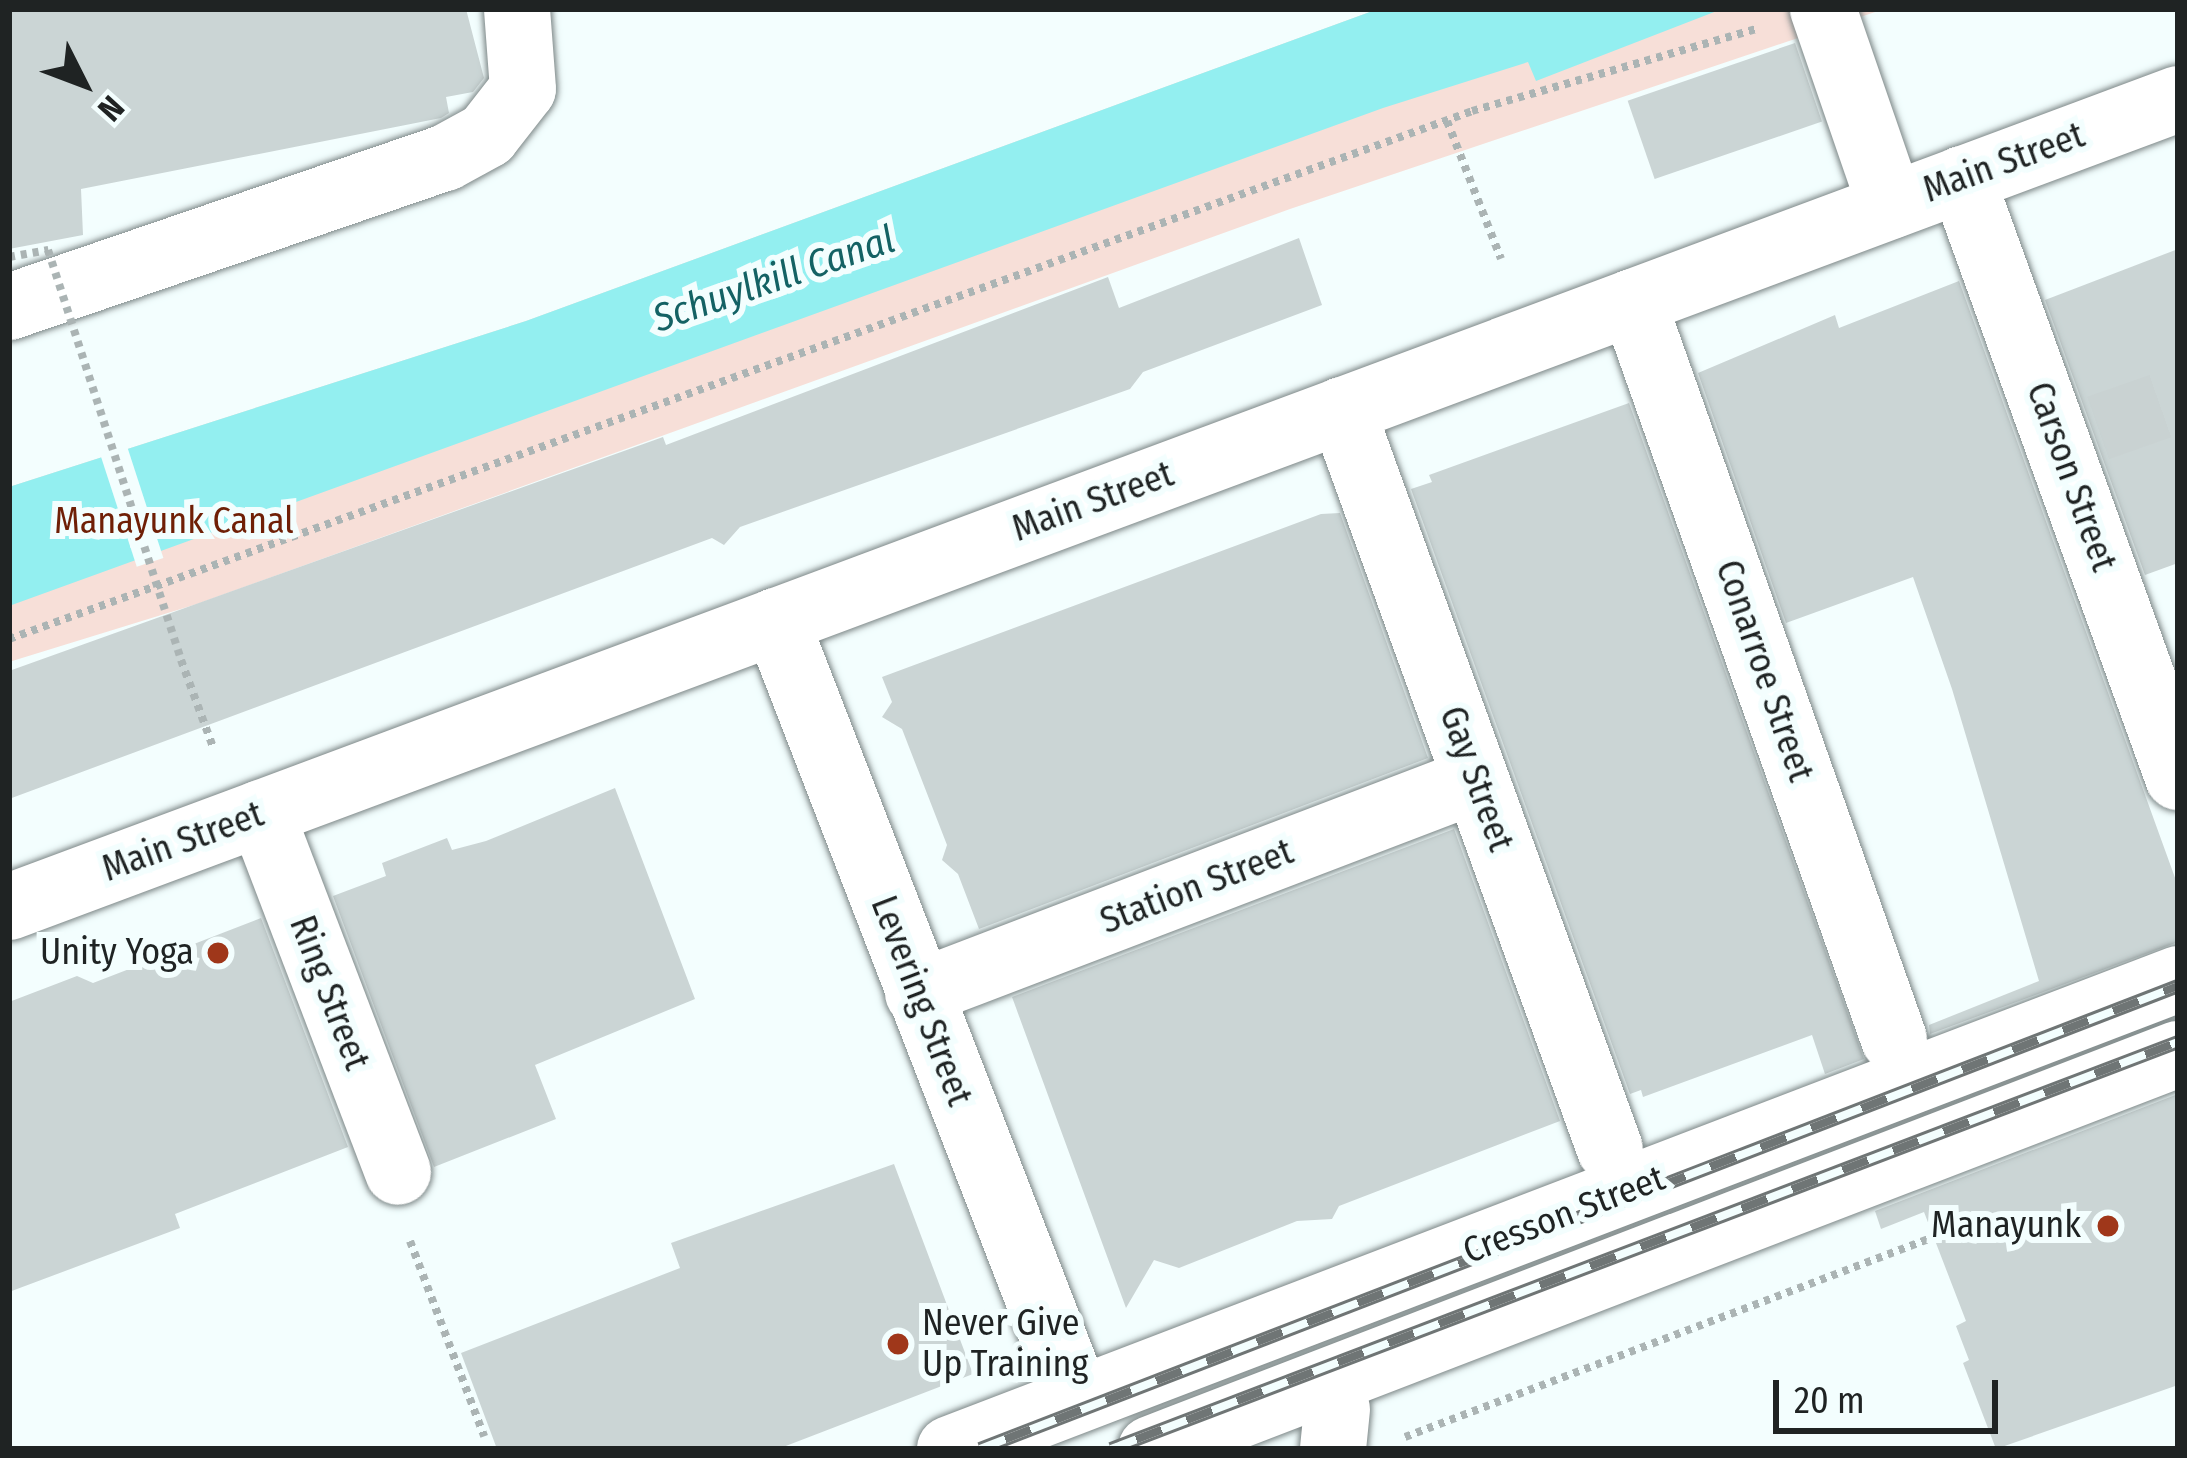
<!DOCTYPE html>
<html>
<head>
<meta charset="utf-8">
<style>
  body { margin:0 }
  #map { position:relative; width:2187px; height:1458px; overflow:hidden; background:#f3fefe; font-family:"Fira Sans Condensed",sans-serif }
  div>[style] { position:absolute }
  .green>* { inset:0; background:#f7dfd8 }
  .water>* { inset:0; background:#93eff0 }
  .pier>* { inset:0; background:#f3fefe; transform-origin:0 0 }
  .building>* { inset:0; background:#cbd5d5; transform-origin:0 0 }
  .minor-tunnel>* { height:66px; margin-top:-33px; transform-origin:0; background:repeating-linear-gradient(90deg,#c9d2d2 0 66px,transparent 0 99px) }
  .path>* { height:8px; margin-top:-4px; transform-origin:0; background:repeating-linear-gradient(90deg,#abb4b4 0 6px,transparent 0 12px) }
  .roads { filter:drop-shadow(0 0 3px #7d8787) drop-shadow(0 0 3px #7d8787) }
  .minor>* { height:66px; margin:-33px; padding:0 33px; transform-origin:33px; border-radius:33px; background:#fff }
  .rail>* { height:14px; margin-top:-7px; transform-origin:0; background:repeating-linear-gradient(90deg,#f3fefe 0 27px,#6f7575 0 54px); box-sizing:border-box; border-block:3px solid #6f7575 }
  .path-bridge>* { height:8px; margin-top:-4px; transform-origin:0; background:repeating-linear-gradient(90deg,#abb4b4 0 6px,transparent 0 12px) }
  .dots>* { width:33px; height:33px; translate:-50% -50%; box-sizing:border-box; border:6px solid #f3fefe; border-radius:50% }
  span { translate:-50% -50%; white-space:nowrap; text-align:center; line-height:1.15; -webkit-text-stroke:12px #f3fefe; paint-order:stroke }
  .street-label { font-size:36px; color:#1f2323 }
  .park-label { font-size:36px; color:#6f1f06 }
  .poi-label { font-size:36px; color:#1f2323 }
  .right { translate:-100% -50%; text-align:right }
  .left { translate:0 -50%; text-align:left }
  .water-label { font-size:39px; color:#146264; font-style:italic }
  .frame { position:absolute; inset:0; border:12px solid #1f2323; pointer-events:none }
  .north { position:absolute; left:24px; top:24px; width:120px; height:120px; -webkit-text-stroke:9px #f3fefe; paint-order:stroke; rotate:132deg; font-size:33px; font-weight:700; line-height:48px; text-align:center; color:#1f2323 }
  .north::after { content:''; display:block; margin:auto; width:42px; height:54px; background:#1f2323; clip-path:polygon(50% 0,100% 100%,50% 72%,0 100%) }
  .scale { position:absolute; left:1773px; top:1380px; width:225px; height:54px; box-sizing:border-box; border:6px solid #1f2323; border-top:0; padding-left:15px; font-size:36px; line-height:42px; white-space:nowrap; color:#1f2323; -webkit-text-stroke:9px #f3fefe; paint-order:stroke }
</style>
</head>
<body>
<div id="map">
  <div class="green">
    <i style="clip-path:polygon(1378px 9px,1884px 9px,1290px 209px,197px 604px,9px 662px,9px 487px,526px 321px)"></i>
  </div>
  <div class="water">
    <i style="clip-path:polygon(1378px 9px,1722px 9px,1536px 81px,1528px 62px,1383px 108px,9px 606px,9px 487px,526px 321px)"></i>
  </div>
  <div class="pier">
    <i style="left:126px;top:443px;width:121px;height:28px;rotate:72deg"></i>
  </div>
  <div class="building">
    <i style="clip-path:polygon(9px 9px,466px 9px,484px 78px,473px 92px,446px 97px,449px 113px,441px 118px,81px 189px,83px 235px,9px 249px)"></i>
    <i style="left:1795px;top:43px;width:83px;height:177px;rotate:71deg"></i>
    <i style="clip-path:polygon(1299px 238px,1322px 305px,1143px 372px,1130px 389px,740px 527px,724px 545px,712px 538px,9px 799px,9px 671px,663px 437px,666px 445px,1108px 277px,1119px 308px)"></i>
    <i style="clip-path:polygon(2178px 249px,2178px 563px,2145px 575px,2045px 300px)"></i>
    <i style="clip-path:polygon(1959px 281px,2178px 886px,2178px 942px,1930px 1034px,1929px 1025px,2039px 981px,1952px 689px,1913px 577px,1786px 623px,1698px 373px,1835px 315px,1839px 328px)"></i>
    <i style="clip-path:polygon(1629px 403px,1864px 1059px,1825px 1074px,1812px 1035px,1643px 1097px,1641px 1090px,1630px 1094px,1411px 489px,1432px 482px,1429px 475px)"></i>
    <i style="clip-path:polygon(1340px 513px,1428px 758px,979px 929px,958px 874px,942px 860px,947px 845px,902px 729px,882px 717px,892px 702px,882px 677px,1321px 514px)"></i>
    <i style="clip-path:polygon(615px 788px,695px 999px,535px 1065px,556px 1119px,434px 1167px,333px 896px,386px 876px,382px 863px,447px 838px,452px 850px,486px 841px)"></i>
    <i style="clip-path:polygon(1454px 829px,1560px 1121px,1339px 1206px,1332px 1219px,1297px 1221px,1179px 1268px,1154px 1260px,1126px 1308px,1012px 997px)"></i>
    <i style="clip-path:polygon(261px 918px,348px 1147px,175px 1214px,180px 1228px,9px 1292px,9px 1002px,77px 976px,93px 983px)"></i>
    <i style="clip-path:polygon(2178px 1094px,2178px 1385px,1996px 1449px,1963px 1363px,1969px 1360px,1956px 1326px,1966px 1321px,1924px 1212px,1881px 1229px,1875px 1211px)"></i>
    <i style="clip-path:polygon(894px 1164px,973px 1374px,778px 1449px,497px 1449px,461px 1353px,680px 1268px,671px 1243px)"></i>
  </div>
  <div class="minor-tunnel">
    <i style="left:2098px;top:428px;width:85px;rotate:-19.3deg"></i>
  </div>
  <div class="path">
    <i style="left:1447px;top:121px;width:148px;rotate:68.6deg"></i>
    <i style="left:9px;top:639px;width:1555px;rotate:-19.84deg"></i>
    <i style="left:1472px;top:111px;width:297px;rotate:-16.1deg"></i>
    <i style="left:181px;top:660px;width:93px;rotate:69.8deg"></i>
    <i style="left:410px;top:1241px;width:209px;rotate:69.2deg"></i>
    <i style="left:1405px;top:1437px;width:566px;rotate:-20.71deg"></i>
  </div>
  <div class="roads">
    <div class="minor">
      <i style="left:1823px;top:9px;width:208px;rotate:71deg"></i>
      <i style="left:1962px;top:179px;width:636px;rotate:70.14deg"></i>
      <i style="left:1633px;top:302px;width:782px;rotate:70.5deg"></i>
      <i style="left:9px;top:307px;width:461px;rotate:-18.9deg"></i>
      <i style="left:445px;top:158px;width:48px;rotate:-28.7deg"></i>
      <i style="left:487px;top:135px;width:58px;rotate:-52deg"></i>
      <i style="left:523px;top:89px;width:80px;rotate:-94.3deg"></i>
      <i style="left:1342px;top:410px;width:786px;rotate:70.07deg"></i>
      <i style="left:776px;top:621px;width:814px;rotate:68.83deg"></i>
      <i style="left:261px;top:813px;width:384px;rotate:69.1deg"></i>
      <i style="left:9px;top:907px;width:2315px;rotate:-20.43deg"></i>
      <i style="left:918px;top:993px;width:597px;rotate:-20.89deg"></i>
      <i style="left:950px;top:1449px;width:1315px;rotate:-20.94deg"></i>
      <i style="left:1151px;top:1449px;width:1100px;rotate:-21.04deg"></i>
      <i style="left:1333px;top:1449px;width:40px;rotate:-84.3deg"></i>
    </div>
  </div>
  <div class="rail">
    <i style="left:980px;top:1449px;width:1284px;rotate:-21.13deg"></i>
    <i style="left:1111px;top:1449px;width:1142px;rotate:-20.88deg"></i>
  </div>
  <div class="path-bridge">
    <i style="left:9px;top:257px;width:40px;rotate:-10deg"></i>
    <i style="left:48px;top:250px;width:431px;rotate:72deg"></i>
  </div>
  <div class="dots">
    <i style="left:218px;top:953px;background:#9f371a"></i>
    <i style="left:2108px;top:1226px;background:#9f371a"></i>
    <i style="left:898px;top:1344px;background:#9f371a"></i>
  </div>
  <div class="street-label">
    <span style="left:2004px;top:163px;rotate:-20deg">Main Street</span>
    <span style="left:2071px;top:477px;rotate:70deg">Carson Street</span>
    <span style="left:1093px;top:502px;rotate:-20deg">Main Street</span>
    <span style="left:1764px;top:671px;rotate:71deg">Conarroe Street</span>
    <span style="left:1476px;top:779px;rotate:70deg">Gay Street</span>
    <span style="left:183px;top:842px;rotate:-20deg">Main Street</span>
    <span style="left:1197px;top:887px;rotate:-21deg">Station Street</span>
    <span style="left:329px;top:993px;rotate:69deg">Ring Street</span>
    <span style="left:921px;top:1001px;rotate:69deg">Levering Street</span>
    <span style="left:1564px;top:1215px;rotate:-21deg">Cresson Street</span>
  </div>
  <div class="park-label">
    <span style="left:174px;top:522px">Manayunk Canal</span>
  </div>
  <div class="poi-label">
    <span class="right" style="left:194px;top:953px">Unity Yoga</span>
    <span class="right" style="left:2081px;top:1226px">Manayunk</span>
    <span class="left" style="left:922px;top:1344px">Never Give<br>Up Training</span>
  </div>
  <div class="water-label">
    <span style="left:774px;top:279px;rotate:-19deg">Schuylkill Canal</span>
  </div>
  <div class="frame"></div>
  <div class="north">N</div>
  <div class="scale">20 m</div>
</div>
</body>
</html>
